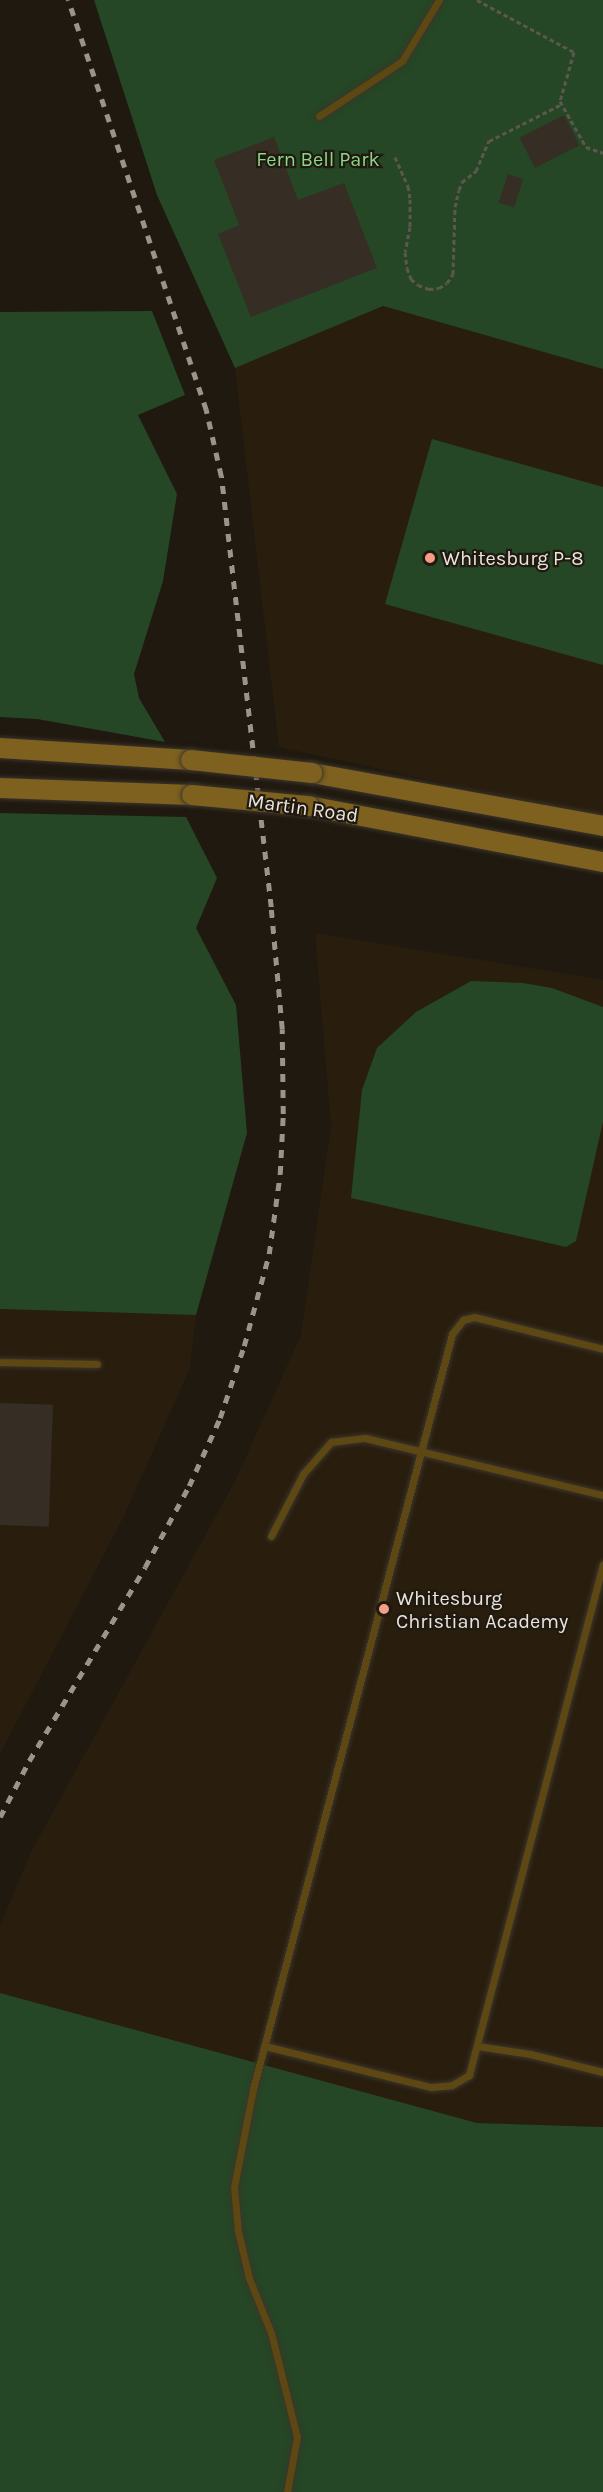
<!DOCTYPE html>
<html>
<head>
<meta charset="utf-8">
<style>
  body { margin:0 }
  #map { position:relative; width:603px; height:2492px; overflow:hidden; background:#20190f; font-family:Karla,sans-serif }
  div>[style] { position:absolute }
  .built>* { inset:0; background:#291e0e }
  .green>* { inset:0; background:#254725 }
  .building>* { inset:0; background:#362e24; transform-origin:0 0 }
  .path>* { height:3px; margin-top:-1.5px; transform-origin:0; background:repeating-linear-gradient(90deg,#5d574e 0 4.5px,transparent 0 7.5px) }
  .roads { filter:drop-shadow(0 0 2px #3c352c) drop-shadow(0 0 2px #3c352c) }
  .lane>* { height:7px; margin:-3.5px; padding:0 3.5px; transform-origin:3.5px; border-radius:3.5px; background:#5d4712 }
  .secondary>* { height:20px; margin:-10px; padding:0 10px; transform-origin:10px; border-radius:10px; background:#7e611f }
  .rail>* { height:4.5px; margin-top:-2.25px; transform-origin:0; background:repeating-linear-gradient(90deg,#9a948c 0 8px,transparent 0 16px) }
  .bridges { filter:drop-shadow(0 0 2px #3c352c) drop-shadow(0 0 2px #3c352c) }
  .secondary-bridge>* { height:20px; margin:-10px; padding:0 10px; transform-origin:10px; border-radius:10px; background:#7e611f }
  .dots>* { width:16px; height:16px; translate:-50% -50%; box-sizing:border-box; border:3px solid #20190f; border-radius:50% }
  span { translate:-50% -50%; white-space:nowrap; text-align:center; line-height:1.15; -webkit-text-stroke:4.5px #20190f; paint-order:stroke }
  .park-label { font-size:20px; color:#89d888 }
  .poi-label { font-size:20px; color:#e9e4dd }
  .left { translate:0 -50%; text-align:left }
  .street-label { font-size:20px; color:#e9e4dd }
</style>
</head>
<body>
<div id="map">
  <div class="built">
    <i style="clip-path:polygon(383px 306px,603px 369px,603px 818px,279px 747px,235px 368px)"></i>
    <i style="clip-path:polygon(315px 933px,603px 980px,603px 2127px,477px 2123px,0 1993px,0 1926px,31px 1852px,235px 1481px,301px 1335px,331px 1126px)"></i>
    <i style="clip-path:polygon(0 1309px,196px 1315px,190px 1368px,123px 1518px,0 1754px)"></i>
  </div>
  <div class="green">
    <i style="clip-path:polygon(94px 0,603px 0,603px 369px,383px 306px,235px 368px,157px 195px)"></i>
    <i style="clip-path:polygon(152px 311px,185px 395px,138px 415px,177px 494px,163px 581px,134px 674px,139px 698px,165px 742px,37px 719px,0 717px,0 312px)"></i>
    <i style="clip-path:polygon(432px 439px,603px 487px,603px 665px,385px 604px)"></i>
    <i style="clip-path:polygon(0 813px,186px 817px,217px 878px,196px 928px,236px 1005px,247px 1133px,196px 1315px,0 1309px)"></i>
    <i style="clip-path:polygon(471px 981px,523px 983px,552px 988px,603px 1007px,603px 1122px,576px 1241px,566px 1247px,351px 1198px,362px 1090px,377px 1048px,416px 1012px)"></i>
    <i style="clip-path:polygon(0 1993px,477px 2123px,603px 2127px,603px 2492px,0 2492px)"></i>
  </div>
  <div class="building">
    <i style="left:564px;top:115px;width:34px;height:50px;rotate:63deg"></i>
    <i style="clip-path:polygon(274px 137px,298px 200px,344px 183px,377px 268px,251px 317px,218px 234px,239px 225px,214px 160px)"></i>
    <i style="left:508px;top:174px;width:16px;height:30px;rotate:18deg"></i>
    <i style="left:0;top:1403px;width:53px;height:122px;rotate:2deg"></i>
  </div>
  <div class="path">
    <i style="left:477px;top:0;width:110px;rotate:28.2deg"></i>
    <i style="left:574px;top:52px;width:51px;rotate:105.9deg"></i>
    <i style="left:560px;top:101px;width:53px;rotate:60.5deg"></i>
    <i style="left:586px;top:147px;width:18px;rotate:19deg"></i>
    <i style="left:395px;top:157px;width:32px;rotate:66deg"></i>
    <i style="left:408px;top:186px;width:13px;rotate:81deg"></i>
    <i style="left:410px;top:199px;width:28px;rotate:90deg"></i>
    <i style="left:410px;top:227px;width:25px;rotate:101deg"></i>
    <i style="left:405px;top:252px;width:16px;rotate:83deg"></i>
    <i style="left:407px;top:268px;width:12px;rotate:70deg"></i>
    <i style="left:411px;top:279px;width:9px;rotate:41deg"></i>
    <i style="left:418px;top:285px;width:12px;rotate:20deg"></i>
    <i style="left:429px;top:289px;width:10px;rotate:-6deg"></i>
    <i style="left:439px;top:288px;width:9px;rotate:-32deg"></i>
    <i style="left:447px;top:283px;width:11px;rotate:-56deg"></i>
    <i style="left:453px;top:274px;width:67px;rotate:-88.3deg"></i>
    <i style="left:455px;top:207px;width:17px;rotate:-77deg"></i>
    <i style="left:459px;top:190px;width:9px;rotate:-69deg"></i>
    <i style="left:462px;top:182px;width:18px;rotate:-38deg"></i>
    <i style="left:476px;top:171px;width:33px;rotate:-67deg"></i>
    <i style="left:489px;top:141px;width:82px;rotate:-26.9deg"></i>
  </div>
  <div class="roads">
    <div class="lane">
      <i style="left:319px;top:116px;width:100px;rotate:-33.5deg"></i>
      <i style="left:402px;top:61px;width:71px;rotate:-58.8deg"></i>
      <i style="left:0;top:1362px;width:97px;rotate:1.2deg"></i>
      <i style="left:271px;top:1536px;width:70px;rotate:-62.7deg"></i>
      <i style="left:303px;top:1474px;width:43px;rotate:-48.8deg"></i>
      <i style="left:331px;top:1442px;width:34px;rotate:-7deg"></i>
      <i style="left:365px;top:1438px;width:245px;rotate:13.5deg"></i>
      <i style="left:265px;top:2046px;width:171px;rotate:13.9deg"></i>
      <i style="left:431px;top:2087px;width:21px;rotate:-5deg"></i>
      <i style="left:452px;top:2085px;width:20px;rotate:-30deg"></i>
      <i style="left:469px;top:2075px;width:528px;rotate:-75.31deg"></i>
      <i style="left:477px;top:2046px;width:54px;rotate:8.6deg"></i>
      <i style="left:530px;top:2054px;width:75px;rotate:13.9deg"></i>
      <i style="left:287px;top:2492px;width:56px;rotate:-79.7deg"></i>
      <i style="left:297px;top:2437px;width:107px;rotate:-104deg"></i>
      <i style="left:271px;top:2333px;width:59px;rotate:-111.8deg"></i>
      <i style="left:249px;top:2278px;width:48px;rotate:-103.2deg"></i>
      <i style="left:238px;top:2231px;width:44px;rotate:-95.2deg"></i>
      <i style="left:234px;top:2187px;width:100px;rotate:-79deg"></i>
      <i style="left:253px;top:2089px;width:781px;rotate:-75.23deg"></i>
      <i style="left:452px;top:1334px;width:18px;rotate:-52deg"></i>
      <i style="left:463px;top:1320px;width:11px;rotate:-15deg"></i>
      <i style="left:474px;top:1317px;width:133px;rotate:13.9deg"></i>
    </div>
    <div class="secondary">
      <i style="left:0;top:748px;width:191px;rotate:3.6deg"></i>
      <i style="left:312px;top:773px;width:296px;rotate:10.3deg"></i>
      <i style="left:0;top:788px;width:192px;rotate:2.1deg"></i>
      <i style="left:309px;top:806px;width:299px;rotate:10.8deg"></i>
    </div>
  </div>
  <div class="rail">
    <i style="left:0;top:1817px;width:63px;rotate:-62.6deg"></i>
    <i style="left:29px;top:1761px;width:226px;rotate:-59.1deg"></i>
    <i style="left:145px;top:1567px;width:92px;rotate:-61.5deg"></i>
    <i style="left:189px;top:1486px;width:75px;rotate:-65.5deg"></i>
    <i style="left:220px;top:1418px;width:76px;rotate:-71.6deg"></i>
    <i style="left:244px;top:1346px;width:95px;rotate:-74.8deg"></i>
    <i style="left:269px;top:1254px;width:81px;rotate:-82.2deg"></i>
    <i style="left:280px;top:1174px;width:60px;rotate:-87.1deg"></i>
    <i style="left:283px;top:1114px;width:85px;rotate:-90.7deg"></i>
    <i style="left:282px;top:1029px;width:122px;rotate:-95.2deg"></i>
    <i style="left:271px;top:907px;width:434px;rotate:-96.6deg"></i>
    <i style="left:221px;top:476px;width:68px;rotate:-102.8deg"></i>
    <i style="left:206px;top:410px;width:433px;rotate:-108.6deg"></i>
  </div>
  <div class="bridges">
    <div class="secondary-bridge">
      <i style="left:191px;top:760px;width:122px;rotate:6.1deg"></i>
      <i style="left:192px;top:795px;width:118px;rotate:5.4deg"></i>
    </div>
  </div>
  <div class="dots">
    <i style="left:430px;top:558px;background:#f49e88"></i>
    <i style="left:384px;top:1609px;background:#f49e88"></i>
  </div>
  <div class="park-label">
    <span style="left:318px;top:159px">Fern Bell Park</span>
  </div>
  <div class="poi-label">
    <span class="left" style="left:442px;top:558px">Whitesburg P-8</span>
    <span class="left" style="left:396px;top:1610px">Whitesburg<br>Christian Academy</span>
  </div>
  <div class="street-label">
    <span style="left:303px;top:808px;rotate:8deg">Martin Road</span>
  </div>
</div>
</body>
</html>
